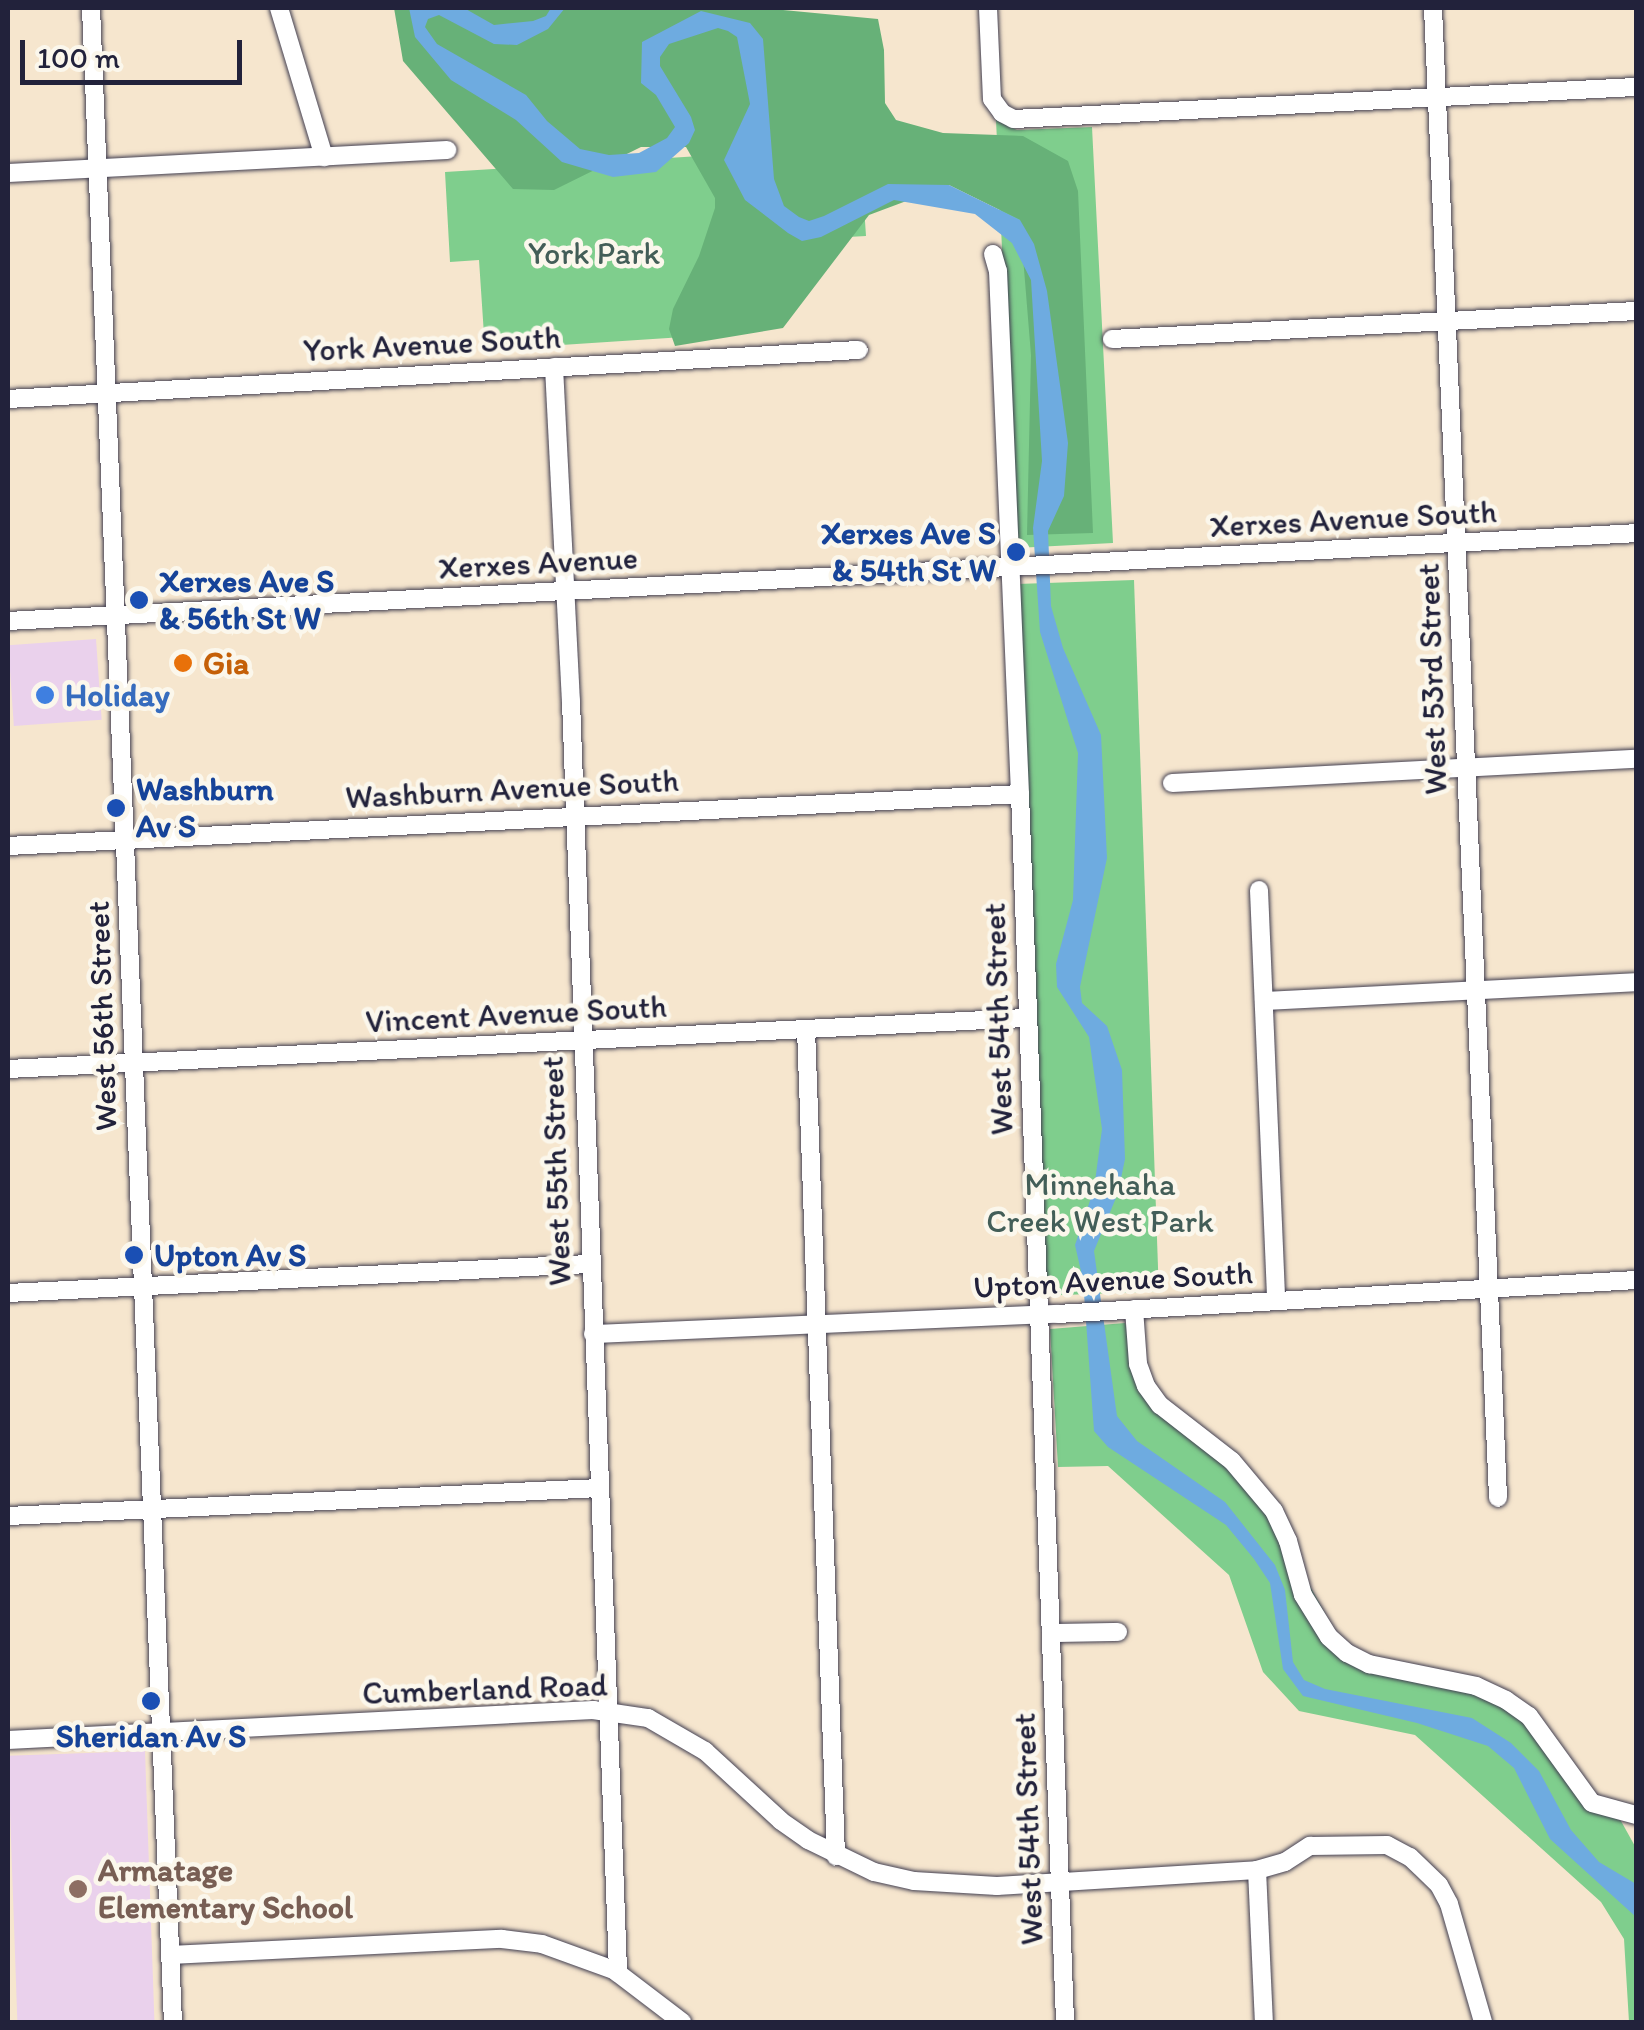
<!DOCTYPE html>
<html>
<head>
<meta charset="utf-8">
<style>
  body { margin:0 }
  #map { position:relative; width:1644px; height:2030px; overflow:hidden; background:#f6e6ce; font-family:Itim,sans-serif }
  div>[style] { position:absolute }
  .built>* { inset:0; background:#ead1ec; transform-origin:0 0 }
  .green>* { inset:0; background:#7fce8d; transform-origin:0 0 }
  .forest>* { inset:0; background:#67b178 }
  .water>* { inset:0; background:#6eabe0 }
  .roads { filter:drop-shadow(0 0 2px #423f51) drop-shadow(0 0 2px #423f51) }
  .minor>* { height:18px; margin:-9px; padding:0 9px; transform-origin:9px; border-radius:9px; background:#fff }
  .dots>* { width:28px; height:28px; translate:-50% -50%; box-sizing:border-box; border:5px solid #fbf7ec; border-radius:50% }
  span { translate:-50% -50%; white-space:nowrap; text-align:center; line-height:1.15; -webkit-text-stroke:9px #fbf7ec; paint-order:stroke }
  .park-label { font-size:32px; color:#435e58 }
  .street-label { font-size:32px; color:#22223b }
  .transit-label { font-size:32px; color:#164399; font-weight:700 }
  .right { translate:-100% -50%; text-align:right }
  .left { translate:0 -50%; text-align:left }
  .food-label { font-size:32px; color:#c56008; font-weight:700 }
  .shop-label { font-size:32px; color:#366cbe; font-weight:700 }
  .education-label { font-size:32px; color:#785e54; font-weight:700 }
  .frame { position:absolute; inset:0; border:10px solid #22223b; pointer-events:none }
  .scale { position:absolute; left:20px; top:40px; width:222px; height:45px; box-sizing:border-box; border:5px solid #22223b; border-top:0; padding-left:12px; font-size:30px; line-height:35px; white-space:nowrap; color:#22223b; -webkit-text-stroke:8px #fbf7ec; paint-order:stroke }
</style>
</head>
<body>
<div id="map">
  <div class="built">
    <i style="left:96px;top:639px;width:81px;height:88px;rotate:86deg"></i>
    <i style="left:145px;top:1751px;width:271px;height:137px;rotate:88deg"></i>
  </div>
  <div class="green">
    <i style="clip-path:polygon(996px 120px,1017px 130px,1092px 127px,1113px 543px,1016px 548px)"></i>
    <i style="clip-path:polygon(860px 146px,866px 236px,812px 239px,729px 334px,485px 350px,479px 260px,450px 262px,445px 172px)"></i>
    <i style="left:1134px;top:580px;width:712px;height:117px;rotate:88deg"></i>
    <i style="clip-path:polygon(1125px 1323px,1146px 1386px,1254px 1485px,1347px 1653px,1506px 1700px,1621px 1821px,1636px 1848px,1636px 2022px,1629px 2022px,1624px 1939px,1601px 1902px,1415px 1735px,1299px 1711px,1263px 1672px,1229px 1575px,1108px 1466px,1058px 1467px,1050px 1329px)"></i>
  </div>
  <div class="forest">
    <i style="clip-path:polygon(394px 8px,762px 8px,878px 19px,884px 50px,885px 103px,896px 120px,943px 133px,1023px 136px,1068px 161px,1078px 191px,1093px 533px,1027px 535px,1031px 355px,1020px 220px,949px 185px,869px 215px,783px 328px,675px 346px,669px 329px,673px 309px,699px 256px,715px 208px,715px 198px,686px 147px,641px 147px,554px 190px,513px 189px,403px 61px)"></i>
  </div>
  <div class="water">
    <i style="clip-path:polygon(409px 8px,464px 8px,494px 25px,533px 21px,546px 16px,551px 8px,565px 8px,548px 29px,517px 45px,494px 44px,439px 15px,428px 19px,425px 27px,437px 44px,526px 95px,547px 121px,580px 149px,609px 155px,639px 153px,667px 138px,675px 127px,656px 95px,641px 83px,642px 42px,701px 11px,750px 23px,763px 39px,774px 179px,784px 206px,799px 217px,809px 221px,824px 216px,888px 184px,949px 185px,1020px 220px,1034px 244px,1047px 291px,1068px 443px,1064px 496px,1048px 531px,1051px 606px,1063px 648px,1101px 735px,1107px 858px,1080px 987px,1082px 1003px,1107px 1026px,1122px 1070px,1125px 1159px,1118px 1193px,1094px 1251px,1117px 1416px,1137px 1441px,1225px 1502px,1275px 1565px,1285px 1590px,1293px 1662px,1304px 1680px,1325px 1689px,1472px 1718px,1511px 1743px,1539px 1771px,1571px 1830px,1599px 1862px,1636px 1884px,1636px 1917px,1550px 1839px,1514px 1768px,1488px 1746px,1417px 1723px,1303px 1696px,1283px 1669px,1270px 1583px,1254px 1559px,1226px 1525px,1108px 1447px,1094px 1431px,1083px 1280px,1075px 1245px,1094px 1189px,1102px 1129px,1089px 1037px,1057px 987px,1056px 964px,1073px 900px,1078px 753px,1040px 632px,1033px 528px,1042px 461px,1031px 280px,1012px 243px,975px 214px,894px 200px,821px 237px,802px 241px,788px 233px,745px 200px,724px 160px,750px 104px,737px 37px,728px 31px,718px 28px,669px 44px,660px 57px,660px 66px,691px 117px,695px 130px,689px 143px,656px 172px,613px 177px,562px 162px,516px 120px,451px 80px,415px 37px)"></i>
  </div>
  <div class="roads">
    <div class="minor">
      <i style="left:91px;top:8px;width:2016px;rotate:87.67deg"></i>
      <i style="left:279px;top:8px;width:156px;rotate:73.2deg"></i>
      <i style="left:988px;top:8px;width:91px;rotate:87.5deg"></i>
      <i style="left:992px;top:99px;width:17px;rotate:54deg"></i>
      <i style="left:1002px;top:113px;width:13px;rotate:27deg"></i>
      <i style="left:1014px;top:119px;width:623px;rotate:-2.95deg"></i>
      <i style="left:1433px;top:8px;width:1491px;rotate:87.5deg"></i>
      <i style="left:8px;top:173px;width:440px;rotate:-3deg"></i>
      <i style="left:993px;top:254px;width:18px;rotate:74deg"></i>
      <i style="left:998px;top:271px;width:523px;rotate:87.59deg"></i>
      <i style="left:1020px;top:794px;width:1229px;rotate:87.9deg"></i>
      <i style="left:1112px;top:339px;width:525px;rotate:-3.06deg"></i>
      <i style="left:554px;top:367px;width:334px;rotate:87.1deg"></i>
      <i style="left:571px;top:701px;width:1273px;rotate:87.88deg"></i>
      <i style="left:8px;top:399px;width:852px;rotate:-3.3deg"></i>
      <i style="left:8px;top:621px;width:1630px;rotate:-3.09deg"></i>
      <i style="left:1172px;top:783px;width:465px;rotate:-3deg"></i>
      <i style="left:8px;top:846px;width:1013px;rotate:-2.94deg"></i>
      <i style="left:1259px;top:890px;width:411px;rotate:87.6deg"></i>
      <i style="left:1264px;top:1001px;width:372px;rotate:-2.9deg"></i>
      <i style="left:806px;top:1029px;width:828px;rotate:87.92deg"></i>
      <i style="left:8px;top:1069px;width:1020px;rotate:-2.87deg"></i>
      <i style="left:8px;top:1293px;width:582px;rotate:-2.86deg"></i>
      <i style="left:1134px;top:1309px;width:55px;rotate:85.8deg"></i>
      <i style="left:1138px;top:1364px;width:23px;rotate:70deg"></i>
      <i style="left:1146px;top:1386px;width:24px;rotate:54deg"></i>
      <i style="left:1160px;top:1405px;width:91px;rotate:37.9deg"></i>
      <i style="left:1232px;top:1461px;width:65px;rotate:50deg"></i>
      <i style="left:1274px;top:1511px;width:33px;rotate:65deg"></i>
      <i style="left:1288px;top:1541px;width:56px;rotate:74.5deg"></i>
      <i style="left:1303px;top:1595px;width:49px;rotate:58.2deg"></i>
      <i style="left:1329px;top:1637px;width:24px;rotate:42deg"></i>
      <i style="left:1347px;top:1653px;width:25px;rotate:27deg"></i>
      <i style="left:1369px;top:1664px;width:109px;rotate:11.6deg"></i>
      <i style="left:1476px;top:1686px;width:33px;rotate:25deg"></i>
      <i style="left:1506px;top:1700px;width:28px;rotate:35deg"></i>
      <i style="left:1529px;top:1716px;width:107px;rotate:54.1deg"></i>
      <i style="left:1592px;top:1803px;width:46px;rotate:15.3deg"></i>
      <i style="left:593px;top:1334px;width:464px;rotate:-2.5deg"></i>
      <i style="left:1057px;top:1314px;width:580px;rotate:-3.36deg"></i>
      <i style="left:8px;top:1516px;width:592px;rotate:-2.71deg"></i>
      <i style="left:1051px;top:1633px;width:67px;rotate:-0.9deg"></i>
      <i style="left:8px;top:1740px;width:586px;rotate:-2.94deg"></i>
      <i style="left:593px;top:1710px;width:56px;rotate:8.3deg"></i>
      <i style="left:648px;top:1718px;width:66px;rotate:30.1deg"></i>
      <i style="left:705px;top:1751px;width:103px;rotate:42.6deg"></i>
      <i style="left:781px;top:1821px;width:33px;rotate:35deg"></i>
      <i style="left:808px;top:1840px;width:73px;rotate:25.9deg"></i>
      <i style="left:874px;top:1872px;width:41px;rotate:12.7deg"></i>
      <i style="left:914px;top:1881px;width:83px;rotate:3.4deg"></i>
      <i style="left:997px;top:1886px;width:260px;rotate:-3.5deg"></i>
      <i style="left:1257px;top:1870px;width:29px;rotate:-16deg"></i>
      <i style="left:1285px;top:1862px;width:30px;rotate:-33deg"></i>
      <i style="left:1310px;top:1846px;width:77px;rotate:-0.7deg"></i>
      <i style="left:1387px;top:1845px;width:26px;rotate:28deg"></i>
      <i style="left:1410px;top:1857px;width:40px;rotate:44deg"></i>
      <i style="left:1439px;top:1885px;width:21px;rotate:62deg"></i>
      <i style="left:1449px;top:1904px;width:123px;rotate:73.9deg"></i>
      <i style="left:1257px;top:1870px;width:152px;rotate:87.4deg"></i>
      <i style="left:170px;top:1955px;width:332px;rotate:-2.8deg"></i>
      <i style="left:502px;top:1939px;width:40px;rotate:7.1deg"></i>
      <i style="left:542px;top:1944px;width:77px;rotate:19.9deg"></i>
      <i style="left:614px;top:1970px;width:86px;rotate:37.4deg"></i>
    </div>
  </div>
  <div class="dots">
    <i style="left:1016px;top:552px;background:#1a4fb4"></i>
    <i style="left:139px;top:600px;background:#1a4fb4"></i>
    <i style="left:183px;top:663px;background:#e8710a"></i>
    <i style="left:45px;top:695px;background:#3f7fe0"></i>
    <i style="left:116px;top:808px;background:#1a4fb4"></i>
    <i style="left:134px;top:1255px;background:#1a4fb4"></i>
    <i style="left:151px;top:1701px;background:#1a4fb4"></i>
    <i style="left:78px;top:1889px;background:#8d6e63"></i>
  </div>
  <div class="park-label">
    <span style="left:594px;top:253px">York Park</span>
    <span style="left:1100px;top:1203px">Minnehaha<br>Creek West Park</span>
  </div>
  <div class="street-label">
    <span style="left:432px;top:344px;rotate:-3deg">York Avenue South</span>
    <span style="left:1353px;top:519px;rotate:-3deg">Xerxes Avenue South</span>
    <span style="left:538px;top:563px;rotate:-3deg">Xerxes Avenue</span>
    <span style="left:1432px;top:679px;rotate:-92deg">West 53rd Street</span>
    <span style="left:512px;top:789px;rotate:-3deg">Washburn Avenue South</span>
    <span style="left:516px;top:1014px;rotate:-3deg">Vincent Avenue South</span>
    <span style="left:102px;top:1016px;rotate:-92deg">West 56th Street</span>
    <span style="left:998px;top:1019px;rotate:-92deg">West 54th Street</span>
    <span style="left:556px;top:1171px;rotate:-92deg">West 55th Street</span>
    <span style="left:1113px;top:1280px;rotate:-3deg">Upton Avenue South</span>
    <span style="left:485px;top:1689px;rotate:-2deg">Cumberland Road</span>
    <span style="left:1028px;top:1829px;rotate:-92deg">West 54th Street</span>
  </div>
  <div class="transit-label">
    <span class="right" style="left:996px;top:552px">Xerxes Ave S<br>&amp; 54th St W</span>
    <span class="left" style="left:159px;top:600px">Xerxes Ave S<br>&amp; 56th St W</span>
    <span class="left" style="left:136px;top:808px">Washburn<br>Av S</span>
    <span class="left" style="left:154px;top:1255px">Upton Av S</span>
    <span style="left:151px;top:1736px">Sheridan Av S</span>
  </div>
  <div class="food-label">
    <span class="left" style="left:203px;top:663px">Gia</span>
  </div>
  <div class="shop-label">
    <span class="left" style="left:65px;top:695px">Holiday</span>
  </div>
  <div class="education-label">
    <span class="left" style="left:98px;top:1889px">Armatage<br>Elementary School</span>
  </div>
  <div class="frame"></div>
  <div class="scale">100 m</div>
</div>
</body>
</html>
